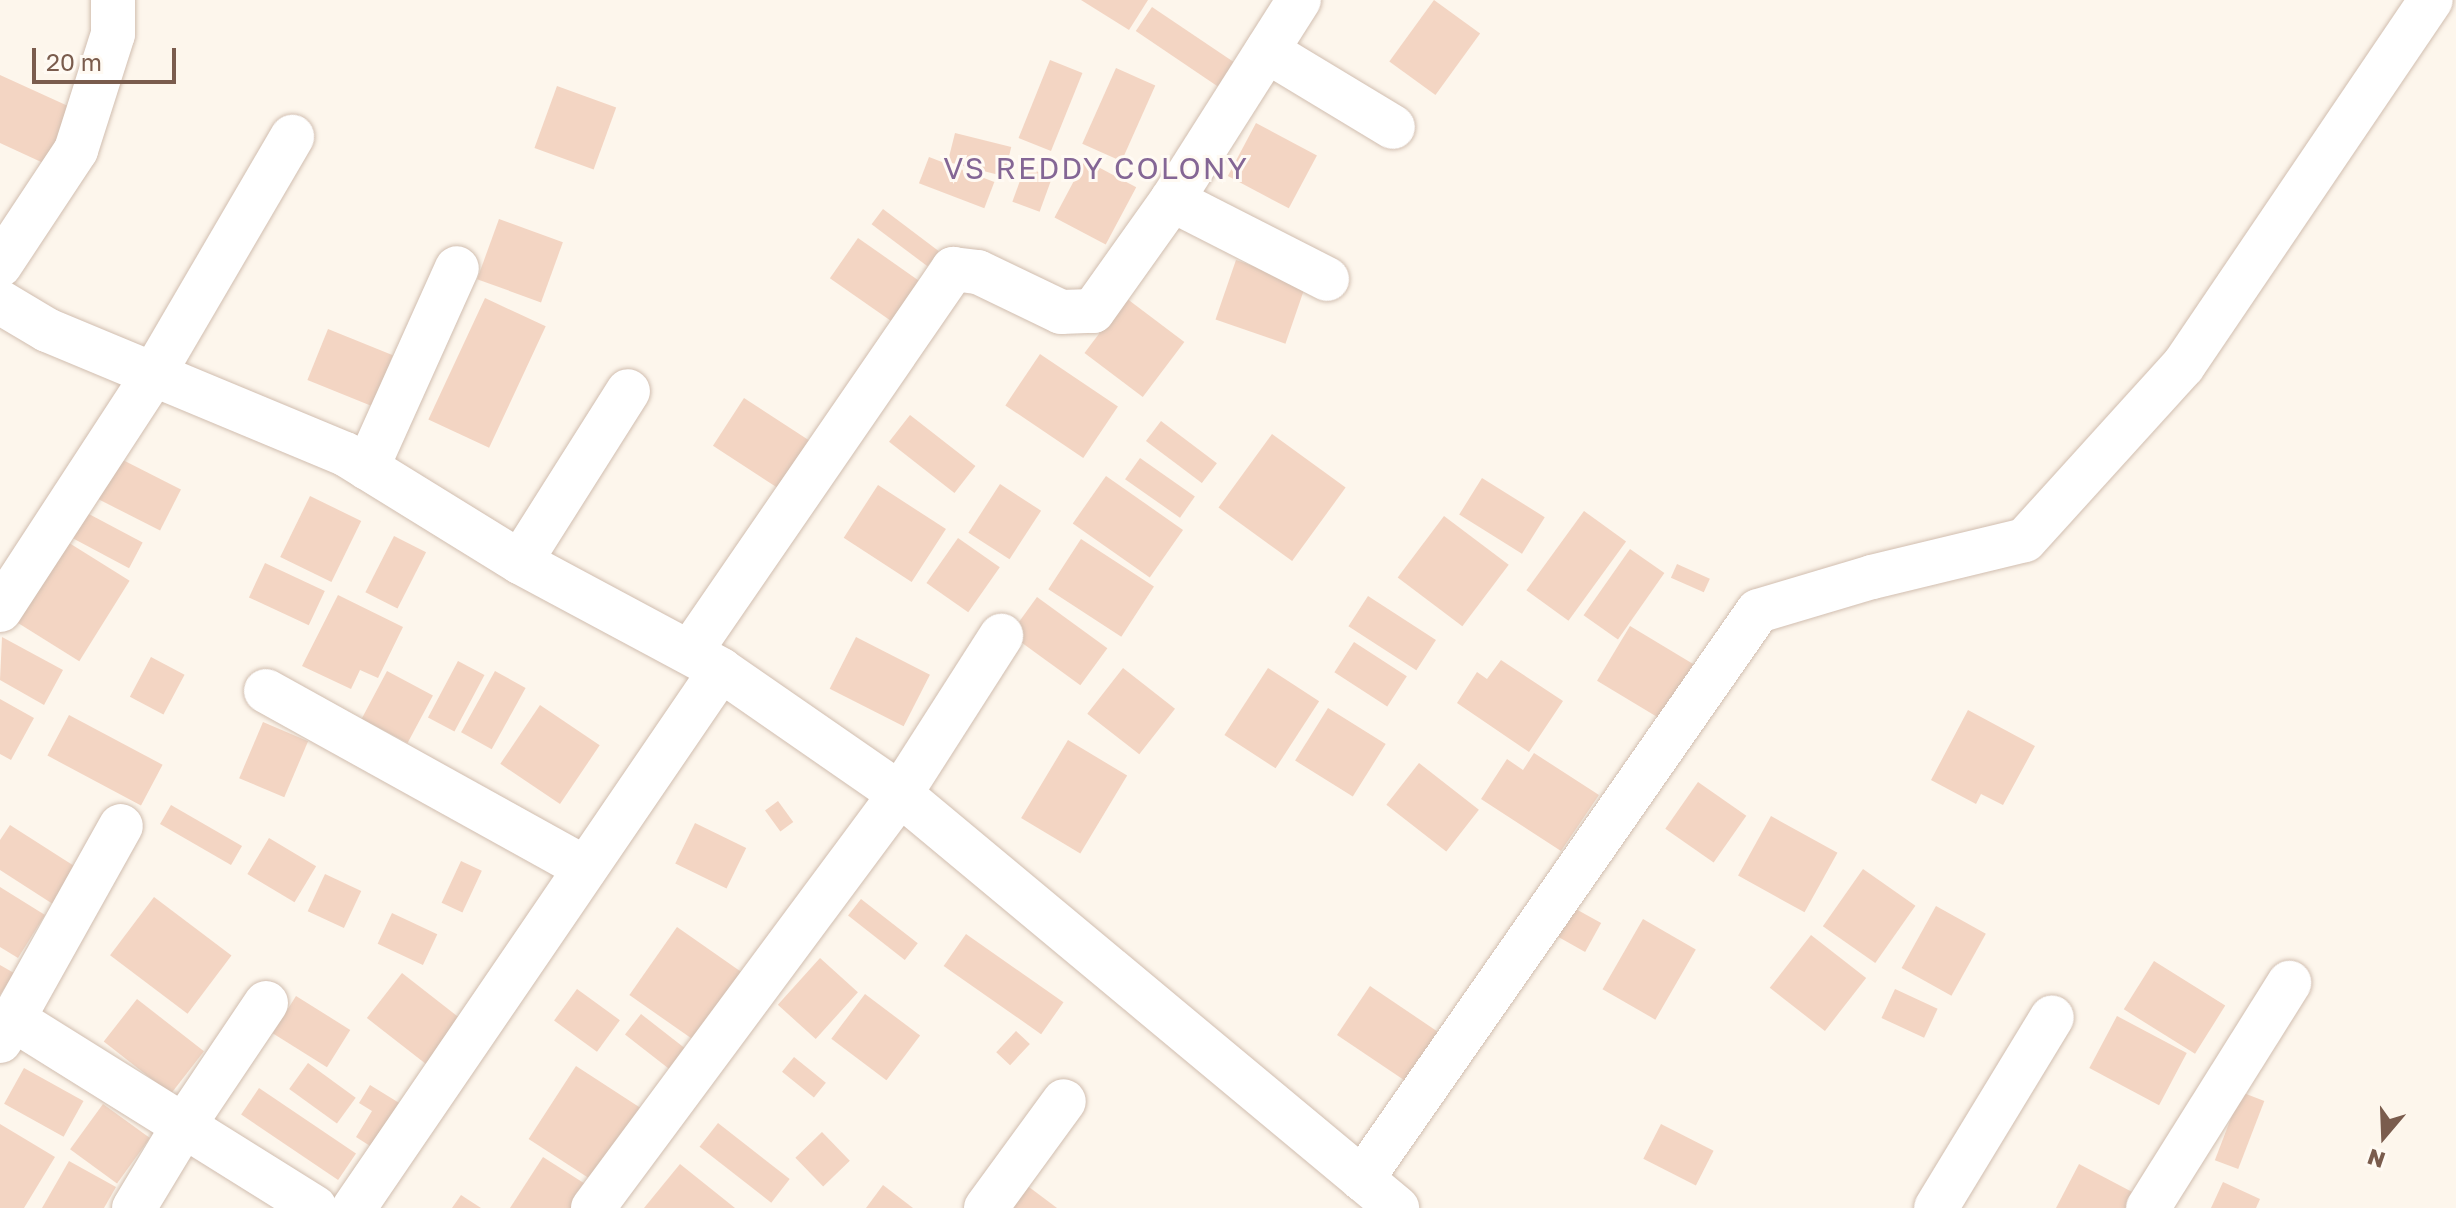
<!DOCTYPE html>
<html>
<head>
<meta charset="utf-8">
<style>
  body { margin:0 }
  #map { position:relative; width:2456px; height:1208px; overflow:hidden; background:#fdf6ec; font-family:"Golos Text",sans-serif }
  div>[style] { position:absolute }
  .building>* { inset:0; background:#f3d5c3; transform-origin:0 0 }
  .roads { filter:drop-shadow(0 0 2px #d1beb0) drop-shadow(0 0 2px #d1beb0) }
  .minor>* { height:44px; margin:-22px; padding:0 22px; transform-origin:22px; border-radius:22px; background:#fff }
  span { translate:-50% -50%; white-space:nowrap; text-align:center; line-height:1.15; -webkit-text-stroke:6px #fffaf3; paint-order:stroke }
  .neighbourhood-label { font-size:30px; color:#846695; letter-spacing:2px }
  .north { position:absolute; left:2344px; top:1096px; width:80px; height:80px; -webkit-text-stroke:6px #fffaf3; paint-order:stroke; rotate:199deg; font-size:22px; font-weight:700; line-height:32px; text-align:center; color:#7a5c4d }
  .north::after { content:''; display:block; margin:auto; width:28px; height:36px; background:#7a5c4d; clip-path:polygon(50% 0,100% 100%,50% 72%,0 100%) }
  .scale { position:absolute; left:32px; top:48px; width:144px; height:36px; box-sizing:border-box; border:4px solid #7a5c4d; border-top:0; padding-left:10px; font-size:24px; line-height:28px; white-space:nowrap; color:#7a5c4d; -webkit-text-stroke:6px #fffaf3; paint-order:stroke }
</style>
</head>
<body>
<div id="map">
  <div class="building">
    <i style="clip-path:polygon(1081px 0,1148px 0,1129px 30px)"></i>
    <i style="left:1434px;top:0;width:57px;height:76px;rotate:36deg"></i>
    <i style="left:1152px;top:7px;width:99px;height:29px;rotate:34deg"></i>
    <i style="left:1050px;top:60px;width:35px;height:84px;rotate:22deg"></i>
    <i style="left:1116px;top:68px;width:43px;height:83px;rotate:24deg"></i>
    <i style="clip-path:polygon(0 75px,79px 111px,52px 167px,0 143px)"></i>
    <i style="left:557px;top:86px;width:63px;height:66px;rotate:20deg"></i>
    <i style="left:1256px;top:123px;width:69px;height:60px;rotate:28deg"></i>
    <i style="left:955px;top:133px;width:58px;height:30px;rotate:14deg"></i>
    <i style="left:929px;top:157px;width:70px;height:28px;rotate:21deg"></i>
    <i style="left:1085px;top:160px;width:58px;height:65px;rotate:28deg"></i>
    <i style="left:1025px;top:167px;width:29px;height:37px;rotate:20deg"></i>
    <i style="left:883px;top:209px;width:70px;height:19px;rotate:37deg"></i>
    <i style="left:499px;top:219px;width:68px;height:64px;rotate:20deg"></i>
    <i style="left:858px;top:238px;width:80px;height:49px;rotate:35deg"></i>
    <i style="left:1236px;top:260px;width:74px;height:63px;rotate:19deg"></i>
    <i style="left:485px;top:298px;width:67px;height:134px;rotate:25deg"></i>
    <i style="left:1126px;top:298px;width:73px;height:69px;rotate:37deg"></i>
    <i style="left:328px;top:329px;width:70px;height:55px;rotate:22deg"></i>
    <i style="left:1040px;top:354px;width:94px;height:62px;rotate:34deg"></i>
    <i style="left:744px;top:398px;width:87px;height:57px;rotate:33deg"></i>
    <i style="left:910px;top:415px;width:83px;height:34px;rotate:38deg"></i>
    <i style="left:1161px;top:421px;width:70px;height:25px;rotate:37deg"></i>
    <i style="left:1272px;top:434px;width:91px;height:91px;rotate:36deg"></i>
    <i style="left:115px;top:456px;width:74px;height:46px;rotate:27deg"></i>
    <i style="left:1140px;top:458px;width:67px;height:26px;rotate:35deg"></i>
    <i style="left:1106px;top:476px;width:94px;height:58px;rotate:35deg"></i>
    <i style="left:1482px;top:478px;width:74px;height:43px;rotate:32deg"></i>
    <i style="left:1000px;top:484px;width:49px;height:58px;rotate:33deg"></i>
    <i style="left:878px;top:485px;width:81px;height:63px;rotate:33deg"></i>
    <i style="left:310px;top:496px;width:57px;height:68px;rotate:26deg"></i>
    <i style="left:72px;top:505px;width:80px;height:29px;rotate:28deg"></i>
    <i style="left:1584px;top:511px;width:52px;height:98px;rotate:36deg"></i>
    <i style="left:1444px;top:516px;width:81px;height:77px;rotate:37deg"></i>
    <i style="left:394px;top:536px;width:36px;height:63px;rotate:27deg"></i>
    <i style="left:958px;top:538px;width:51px;height:55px;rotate:35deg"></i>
    <i style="left:1081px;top:539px;width:87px;height:60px;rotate:33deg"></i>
    <i style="left:66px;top:541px;width:75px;height:95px;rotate:32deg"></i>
    <i style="left:1630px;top:549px;width:42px;height:81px;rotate:35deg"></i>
    <i style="left:265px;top:563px;width:66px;height:38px;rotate:25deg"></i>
    <i style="left:1677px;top:564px;width:36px;height:15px;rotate:24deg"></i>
    <i style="clip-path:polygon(338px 595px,403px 627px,378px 678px,360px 670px,351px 689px,302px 666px)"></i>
    <i style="left:1368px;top:596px;width:81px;height:36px;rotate:33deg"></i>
    <i style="left:1037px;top:597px;width:87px;height:46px;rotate:36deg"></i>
    <i style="left:1630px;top:626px;width:79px;height:64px;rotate:31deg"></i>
    <i style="clip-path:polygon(2px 637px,63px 670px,44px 705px,0 680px)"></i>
    <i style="left:856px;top:637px;width:83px;height:58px;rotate:27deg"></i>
    <i style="left:1354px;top:642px;width:63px;height:36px;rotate:33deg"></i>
    <i style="left:151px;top:657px;width:38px;height:45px;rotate:28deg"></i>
    <i style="clip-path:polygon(1501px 660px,1563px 701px,1529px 752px,1457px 703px,1477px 672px,1487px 679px)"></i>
    <i style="left:458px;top:661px;width:30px;height:64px;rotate:28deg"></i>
    <i style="left:1123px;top:668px;width:66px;height:58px;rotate:38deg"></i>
    <i style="left:1268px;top:668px;width:61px;height:80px;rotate:33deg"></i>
    <i style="left:387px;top:671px;width:52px;height:54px;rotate:28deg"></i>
    <i style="left:495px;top:671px;width:35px;height:70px;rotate:29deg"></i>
    <i style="clip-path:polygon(0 699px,34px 718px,11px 760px,0 754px)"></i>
    <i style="left:540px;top:705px;width:72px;height:71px;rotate:34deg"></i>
    <i style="left:1328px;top:708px;width:68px;height:62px;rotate:32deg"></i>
    <i style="clip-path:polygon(1968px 710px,2035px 746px,2003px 805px,1981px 794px,1976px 804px,1931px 780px)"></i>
    <i style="left:69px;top:715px;width:106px;height:46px;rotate:28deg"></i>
    <i style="left:263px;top:722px;width:49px;height:61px;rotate:23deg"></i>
    <i style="left:1068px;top:740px;width:69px;height:91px;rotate:31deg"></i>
    <i style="clip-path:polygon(1534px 753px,1599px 795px,1561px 851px,1481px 799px,1507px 759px,1523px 770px)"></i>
    <i style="left:1419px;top:763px;width:76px;height:53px;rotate:38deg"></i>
    <i style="left:1698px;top:782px;width:59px;height:57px;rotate:35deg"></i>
    <i style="left:778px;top:801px;width:26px;height:16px;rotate:54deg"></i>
    <i style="left:171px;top:805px;width:82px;height:22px;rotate:30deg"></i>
    <i style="left:1771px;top:816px;width:76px;height:68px;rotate:29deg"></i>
    <i style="left:695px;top:823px;width:57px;height:45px;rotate:26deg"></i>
    <i style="clip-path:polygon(10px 825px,82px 871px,59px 908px,0 870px,0 840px)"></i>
    <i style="left:269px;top:838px;width:55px;height:42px;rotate:31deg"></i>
    <i style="left:461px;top:861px;width:23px;height:46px;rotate:25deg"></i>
    <i style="left:1863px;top:869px;width:64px;height:70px;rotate:35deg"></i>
    <i style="left:325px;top:874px;width:40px;height:41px;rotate:25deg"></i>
    <i style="clip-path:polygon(0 887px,45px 915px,18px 958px,0 947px)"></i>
    <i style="left:154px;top:897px;width:97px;height:73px;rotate:37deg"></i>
    <i style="left:861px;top:899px;width:72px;height:21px;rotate:38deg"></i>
    <i style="left:1936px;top:906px;width:57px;height:71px;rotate:29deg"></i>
    <i style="left:1574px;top:908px;width:31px;height:33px;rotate:29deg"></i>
    <i style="left:392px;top:913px;width:50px;height:34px;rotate:25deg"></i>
    <i style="left:1643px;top:919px;width:61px;height:81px;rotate:30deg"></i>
    <i style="left:677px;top:927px;width:79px;height:83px;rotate:35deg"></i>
    <i style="left:966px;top:934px;width:119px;height:39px;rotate:35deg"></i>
    <i style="left:1811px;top:935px;width:70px;height:67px;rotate:38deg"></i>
    <i style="left:820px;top:958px;width:51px;height:63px;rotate:42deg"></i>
    <i style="left:2154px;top:961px;width:84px;height:57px;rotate:32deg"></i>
    <i style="clip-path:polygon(0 965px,14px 973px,0 995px)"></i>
    <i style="left:402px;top:973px;width:79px;height:57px;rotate:38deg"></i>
    <i style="left:1370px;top:986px;width:92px;height:59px;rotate:34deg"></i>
    <i style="left:577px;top:989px;width:53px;height:39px;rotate:36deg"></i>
    <i style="left:1895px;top:989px;width:47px;height:32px;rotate:25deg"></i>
    <i style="left:865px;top:994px;width:69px;height:56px;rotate:37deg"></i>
    <i style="left:296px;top:996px;width:64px;height:44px;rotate:32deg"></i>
    <i style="left:137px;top:999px;width:85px;height:54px;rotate:38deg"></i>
    <i style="left:641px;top:1014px;width:70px;height:26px;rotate:38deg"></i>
    <i style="left:2117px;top:1016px;width:79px;height:59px;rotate:28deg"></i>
    <i style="left:1016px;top:1031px;width:19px;height:29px;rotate:43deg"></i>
    <i style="left:794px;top:1057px;width:41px;height:19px;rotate:39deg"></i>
    <i style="left:308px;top:1063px;width:59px;height:32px;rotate:36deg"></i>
    <i style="left:576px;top:1066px;width:78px;height:87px;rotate:33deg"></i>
    <i style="left:24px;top:1068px;width:68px;height:41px;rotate:29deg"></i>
    <i style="clip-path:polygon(370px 1085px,409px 1109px,381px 1153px,356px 1137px,372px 1111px,359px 1103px)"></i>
    <i style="left:259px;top:1088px;width:117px;height:32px;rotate:34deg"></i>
    <i style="left:2241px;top:1092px;width:25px;height:73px;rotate:21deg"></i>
    <i style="left:103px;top:1104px;width:58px;height:56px;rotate:36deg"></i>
    <i style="left:718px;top:1123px;width:91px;height:30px;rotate:38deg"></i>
    <i style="clip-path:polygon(0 1124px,55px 1157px,24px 1208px,0 1208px)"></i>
    <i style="left:1661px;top:1124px;width:59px;height:39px;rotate:27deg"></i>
    <i style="left:822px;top:1132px;width:40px;height:37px;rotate:46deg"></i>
    <i style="clip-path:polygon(543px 1157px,590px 1187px,577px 1208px,510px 1208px)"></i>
    <i style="clip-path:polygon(69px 1161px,116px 1187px,104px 1208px,42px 1208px)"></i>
    <i style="clip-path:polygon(680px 1164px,735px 1208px,644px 1208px)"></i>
    <i style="clip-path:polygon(2079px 1164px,2136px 1194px,2129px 1208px,2056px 1208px)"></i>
    <i style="clip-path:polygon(1021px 1181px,1057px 1208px,1000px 1208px)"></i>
    <i style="clip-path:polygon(2223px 1182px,2260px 1199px,2256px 1208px,2211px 1208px)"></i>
    <i style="clip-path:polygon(883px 1185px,913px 1208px,866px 1208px)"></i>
    <i style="clip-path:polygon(461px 1195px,481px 1208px,452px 1208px)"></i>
  </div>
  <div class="roads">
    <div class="minor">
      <i style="left:1267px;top:51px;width:147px;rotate:31.1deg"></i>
      <i style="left:1172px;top:200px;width:174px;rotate:27deg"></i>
      <i style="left:0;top:265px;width:138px;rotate:-56.5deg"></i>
      <i style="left:76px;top:150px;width:122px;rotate:-72.3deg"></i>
      <i style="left:113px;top:34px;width:34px;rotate:-90deg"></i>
      <i style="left:0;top:302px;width:55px;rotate:30.8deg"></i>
      <i style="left:47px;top:330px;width:323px;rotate:22.6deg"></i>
      <i style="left:345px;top:454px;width:206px;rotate:31.7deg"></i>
      <i style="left:520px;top:562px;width:228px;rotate:28.2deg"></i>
      <i style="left:721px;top:670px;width:218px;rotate:34.7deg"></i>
      <i style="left:900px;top:794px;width:647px;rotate:39.79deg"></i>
      <i style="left:367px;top:468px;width:219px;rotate:-65.8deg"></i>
      <i style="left:520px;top:562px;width:202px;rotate:-57.7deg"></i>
      <i style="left:0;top:610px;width:280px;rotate:-56.9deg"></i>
      <i style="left:153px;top:375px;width:276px;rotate:-59.7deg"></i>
      <i style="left:690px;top:652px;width:465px;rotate:-55.5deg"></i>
      <i style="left:953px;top:269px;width:25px;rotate:7deg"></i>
      <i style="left:978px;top:272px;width:92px;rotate:25.7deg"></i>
      <i style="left:1061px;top:312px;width:32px;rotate:-2deg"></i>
      <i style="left:1093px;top:311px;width:136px;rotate:-54.6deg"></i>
      <i style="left:1172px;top:200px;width:237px;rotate:-57.6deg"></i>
      <i style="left:266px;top:691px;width:365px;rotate:29deg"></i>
      <i style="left:13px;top:1019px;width:221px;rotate:-60.8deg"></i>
      <i style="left:0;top:1041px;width:26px;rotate:-59deg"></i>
      <i style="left:13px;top:1019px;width:356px;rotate:32deg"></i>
      <i style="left:1362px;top:1179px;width:692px;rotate:-55.12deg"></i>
      <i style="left:1758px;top:611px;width:119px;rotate:-16.6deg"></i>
      <i style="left:1872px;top:577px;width:157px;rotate:-13.6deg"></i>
      <i style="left:2025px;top:540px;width:235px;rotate:-47.8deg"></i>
      <i style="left:2183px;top:366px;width:442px;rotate:-55.9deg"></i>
      <i style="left:134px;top:1208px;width:97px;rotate:-58.9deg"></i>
      <i style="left:184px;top:1125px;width:147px;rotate:-56.1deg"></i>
      <i style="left:354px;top:1208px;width:651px;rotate:-55.7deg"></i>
      <i style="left:593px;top:1208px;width:515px;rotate:-53.44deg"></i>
      <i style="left:900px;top:794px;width:188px;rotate:-57.4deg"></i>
      <i style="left:986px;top:1208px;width:132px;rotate:-53.9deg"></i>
      <i style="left:1936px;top:1208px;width:223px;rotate:-58.7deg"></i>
      <i style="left:2148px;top:1208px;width:266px;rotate:-57.9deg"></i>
    </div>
  </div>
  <div class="neighbourhood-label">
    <span style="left:1096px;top:168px">VS REDDY COLONY</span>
  </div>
  <div class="north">N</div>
  <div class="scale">20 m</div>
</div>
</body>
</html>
